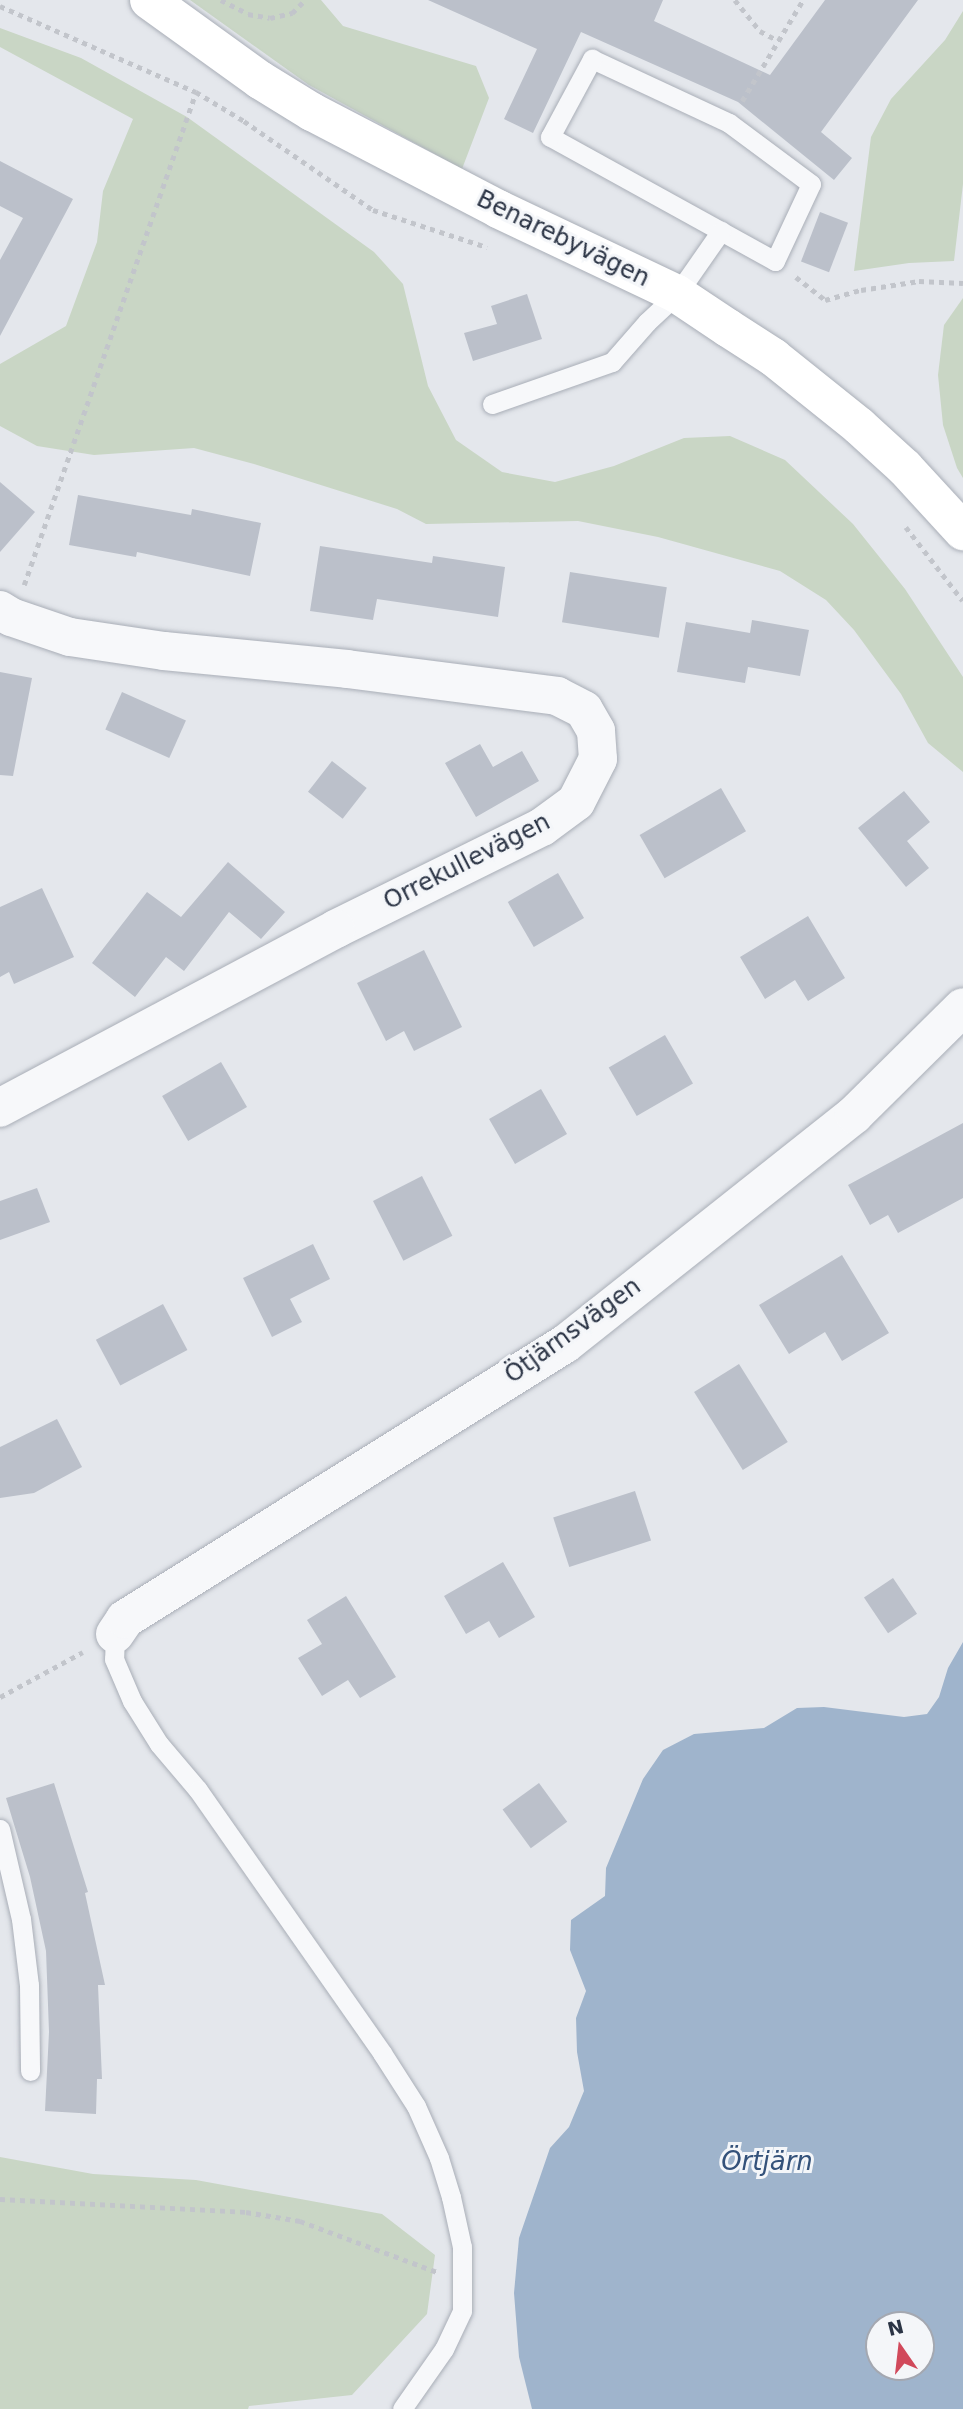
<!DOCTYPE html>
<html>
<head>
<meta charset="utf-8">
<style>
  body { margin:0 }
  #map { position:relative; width:963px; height:2409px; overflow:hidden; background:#e4e7ec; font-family:"DejaVu Sans",sans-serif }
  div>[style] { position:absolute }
  .green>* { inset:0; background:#c9d6c5 }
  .water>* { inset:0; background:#9fb4cc }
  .building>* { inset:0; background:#bbc0ca; transform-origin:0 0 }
  .path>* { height:4.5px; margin-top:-2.25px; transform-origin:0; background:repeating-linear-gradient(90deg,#c2c5cb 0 5px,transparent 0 10px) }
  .roads { filter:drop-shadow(0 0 2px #a9aeb7) drop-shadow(0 0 2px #a9aeb7) }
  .lane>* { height:19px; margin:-9.5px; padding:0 9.5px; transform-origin:9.5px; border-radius:9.5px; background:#f7f8fa }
  .street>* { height:38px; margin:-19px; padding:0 19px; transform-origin:19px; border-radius:19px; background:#f7f8fa }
  .secondary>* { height:38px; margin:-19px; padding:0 19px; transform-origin:19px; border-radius:19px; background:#fff }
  span { translate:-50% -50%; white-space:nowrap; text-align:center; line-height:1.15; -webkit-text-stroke:6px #f4f6f9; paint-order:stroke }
  .street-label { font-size:24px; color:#2b3445 }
  .water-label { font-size:26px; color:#34527a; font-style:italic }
  .north { position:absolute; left:865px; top:2311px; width:70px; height:70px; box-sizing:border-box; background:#f4f6f9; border:2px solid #a4a8b1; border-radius:50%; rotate:346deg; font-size:19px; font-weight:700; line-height:28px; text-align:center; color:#2b3445 }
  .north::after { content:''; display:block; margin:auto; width:24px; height:32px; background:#d1495b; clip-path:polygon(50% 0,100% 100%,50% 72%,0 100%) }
</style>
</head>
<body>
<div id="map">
  <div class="green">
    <i style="clip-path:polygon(190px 0,321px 0,343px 26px,476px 66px,489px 98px,462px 169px,309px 85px)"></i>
    <i style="clip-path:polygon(963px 11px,963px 184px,954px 261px,909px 263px,854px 271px,871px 137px,891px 99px,945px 40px)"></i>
    <i style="clip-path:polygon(0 28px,81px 58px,187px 117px,374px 252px,403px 284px,428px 386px,456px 440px,502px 472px,555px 482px,614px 466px,684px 438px,730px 436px,785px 460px,853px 524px,905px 589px,963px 677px,963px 772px,928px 743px,901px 694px,854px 630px,826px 600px,780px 571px,658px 537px,578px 521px,426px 524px,397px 509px,254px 464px,194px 448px,94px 455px,37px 446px,0 426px,0 364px,66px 326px,97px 242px,103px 191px,133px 119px,0 47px)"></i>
    <i style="clip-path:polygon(963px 298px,963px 478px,957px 468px,943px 425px,938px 375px,944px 325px)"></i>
    <i style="clip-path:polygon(0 2157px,93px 2174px,196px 2180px,382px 2214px,435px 2255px,427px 2314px,352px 2395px,249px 2406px,248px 2409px,0 2409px)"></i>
  </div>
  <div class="water">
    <i style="clip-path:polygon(evenodd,963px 1642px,963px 2409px,532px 2409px,519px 2357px,514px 2293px,519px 2238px,550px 2148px,569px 2127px,584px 2091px,577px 2052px,576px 2018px,586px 1991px,570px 1950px,571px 1920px,605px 1896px,606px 1868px,643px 1779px,663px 1750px,694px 1734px,764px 1728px,797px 1708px,824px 1707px,904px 1717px,927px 1714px,939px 1697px,948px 1668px,963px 1642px,879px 2325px,921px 2325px,921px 2367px,879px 2367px,879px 2325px)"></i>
  </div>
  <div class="building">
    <i style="clip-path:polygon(428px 0,663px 0,654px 21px,770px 75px,825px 0,918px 0,821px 132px,852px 158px,834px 180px,738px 102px,581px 32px,533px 133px,504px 119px,537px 49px)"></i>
    <i style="clip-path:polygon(0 161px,73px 199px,0 336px,0 260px,23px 218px,0 206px)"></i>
    <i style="left:820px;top:212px;width:30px;height:53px;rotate:21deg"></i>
    <i style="clip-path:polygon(527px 294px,542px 339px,473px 361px,464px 333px,497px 324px,491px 306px)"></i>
    <i style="clip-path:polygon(0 482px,35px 512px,0 552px)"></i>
    <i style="clip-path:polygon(78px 495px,191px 515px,192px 509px,261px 523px,250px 576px,137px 552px,136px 557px,69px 545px)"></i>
    <i style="clip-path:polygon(320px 546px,432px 563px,433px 556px,505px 567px,498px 617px,377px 599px,373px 620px,310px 611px)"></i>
    <i style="left:570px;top:572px;width:98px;height:51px;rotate:9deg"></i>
    <i style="clip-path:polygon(752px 620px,809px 630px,800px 676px,748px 667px,745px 683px,677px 672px,686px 622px,750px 633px)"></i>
    <i style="clip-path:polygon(0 672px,32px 678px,13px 776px,0 775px)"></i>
    <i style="left:122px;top:692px;width:70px;height:41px;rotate:24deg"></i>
    <i style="clip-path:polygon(480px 744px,493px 767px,522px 751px,539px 781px,476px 817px,445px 763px)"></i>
    <i style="left:332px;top:761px;width:44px;height:39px;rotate:38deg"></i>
    <i style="left:721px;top:788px;width:50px;height:94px;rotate:60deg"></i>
    <i style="clip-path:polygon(904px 791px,930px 822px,907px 841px,929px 868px,906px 887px,858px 828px)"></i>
    <i style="clip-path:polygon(228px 862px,285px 912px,261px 939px,229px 912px,184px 971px,166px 957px,135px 997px,92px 963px,147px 892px,181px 917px)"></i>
    <i style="left:558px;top:873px;width:52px;height:58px;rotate:60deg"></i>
    <i style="clip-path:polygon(42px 888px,74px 957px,14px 984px,9px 972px,0 977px,0 907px)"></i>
    <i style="clip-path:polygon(808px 916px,845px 978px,808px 1001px,795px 980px,765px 999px,740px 957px)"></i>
    <i style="clip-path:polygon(424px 950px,462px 1027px,414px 1051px,404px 1031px,386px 1041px,357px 983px)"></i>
    <i style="left:665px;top:1035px;width:56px;height:65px;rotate:60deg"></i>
    <i style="left:221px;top:1062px;width:52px;height:68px;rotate:60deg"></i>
    <i style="left:541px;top:1089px;width:52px;height:60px;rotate:60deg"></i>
    <i style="clip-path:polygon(963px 1123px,963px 1198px,898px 1233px,888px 1215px,870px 1225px,848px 1185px)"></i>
    <i style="left:422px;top:1176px;width:67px;height:55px;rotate:63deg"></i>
    <i style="clip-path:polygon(37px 1188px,50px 1222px,0 1240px,0 1201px)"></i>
    <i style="clip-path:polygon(313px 1244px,330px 1279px,290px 1299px,302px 1322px,272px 1337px,243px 1278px)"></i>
    <i style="clip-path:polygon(842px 1255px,889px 1333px,842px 1361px,825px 1332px,789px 1354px,759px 1305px)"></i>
    <i style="left:163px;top:1304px;width:52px;height:76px;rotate:62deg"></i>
    <i style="left:739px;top:1364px;width:92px;height:53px;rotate:58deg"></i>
    <i style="clip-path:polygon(57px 1419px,82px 1467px,34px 1493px,0 1498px,0 1447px)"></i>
    <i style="left:635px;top:1491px;width:52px;height:86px;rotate:72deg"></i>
    <i style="clip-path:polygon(503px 1562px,535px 1617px,499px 1638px,489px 1621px,466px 1634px,444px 1596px)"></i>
    <i style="left:893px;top:1578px;width:43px;height:35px;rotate:56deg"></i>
    <i style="clip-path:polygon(346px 1596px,396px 1677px,360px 1698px,348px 1680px,322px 1696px,298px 1658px,322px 1644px,307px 1620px)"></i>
    <i style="clip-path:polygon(54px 1783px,88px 1892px,85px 1893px,105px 1985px,98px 1985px,102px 2079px,97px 2079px,96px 2114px,45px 2111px,49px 2032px,46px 1951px,30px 1877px,6px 1798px)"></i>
    <i style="left:539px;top:1783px;width:48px;height:45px;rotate:54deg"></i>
  </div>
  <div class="path">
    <i style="left:221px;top:0;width:30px;rotate:27deg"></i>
    <i style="left:248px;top:14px;width:22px;rotate:10deg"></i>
    <i style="left:270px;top:18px;width:23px;rotate:-13deg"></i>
    <i style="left:292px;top:13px;width:18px;rotate:-45deg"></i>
    <i style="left:735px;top:0;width:40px;rotate:51deg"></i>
    <i style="left:760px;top:31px;width:19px;rotate:28deg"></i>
    <i style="left:0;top:6px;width:214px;rotate:23.7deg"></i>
    <i style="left:196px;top:92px;width:56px;rotate:31.1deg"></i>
    <i style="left:244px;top:121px;width:157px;rotate:34.6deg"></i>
    <i style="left:373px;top:210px;width:120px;rotate:18deg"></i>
    <i style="left:742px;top:101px;width:118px;rotate:-58.9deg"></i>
    <i style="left:796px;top:277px;width:37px;rotate:38deg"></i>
    <i style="left:825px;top:300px;width:37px;rotate:-16deg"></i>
    <i style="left:861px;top:290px;width:59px;rotate:-8.8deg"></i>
    <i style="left:919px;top:281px;width:44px;rotate:2.6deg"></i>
    <i style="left:906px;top:527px;width:93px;rotate:52.4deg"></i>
    <i style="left:24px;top:585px;width:522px;rotate:-70.77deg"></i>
    <i style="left:0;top:1697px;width:94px;rotate:-28.5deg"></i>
    <i style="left:0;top:2199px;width:246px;rotate:3deg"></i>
    <i style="left:246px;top:2212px;width:55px;rotate:9.5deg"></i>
    <i style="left:300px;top:2221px;width:146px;rotate:20.4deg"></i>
  </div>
  <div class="roads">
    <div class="lane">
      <i style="left:592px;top:59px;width:151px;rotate:25deg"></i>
      <i style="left:729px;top:123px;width:102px;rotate:36.6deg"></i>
      <i style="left:811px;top:184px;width:85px;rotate:115.1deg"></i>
      <i style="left:775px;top:261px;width:257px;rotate:-151.1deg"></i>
      <i style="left:550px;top:137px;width:89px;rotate:-61.7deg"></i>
      <i style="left:492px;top:404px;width:127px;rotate:-19.3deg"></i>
      <i style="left:612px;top:362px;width:53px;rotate:-48.8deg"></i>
      <i style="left:647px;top:322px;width:41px;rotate:-43deg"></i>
      <i style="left:677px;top:294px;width:77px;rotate:-55.1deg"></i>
      <i style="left:115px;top:1634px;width:25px;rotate:92deg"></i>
      <i style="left:114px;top:1659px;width:46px;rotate:66.8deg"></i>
      <i style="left:132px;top:1701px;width:51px;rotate:57.9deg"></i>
      <i style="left:159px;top:1744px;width:60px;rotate:49.7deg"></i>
      <i style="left:198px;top:1790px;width:321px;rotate:55deg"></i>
      <i style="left:382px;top:2053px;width:63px;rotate:57.3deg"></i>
      <i style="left:416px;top:2106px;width:57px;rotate:66.1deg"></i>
      <i style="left:439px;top:2158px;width:41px;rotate:72.9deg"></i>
      <i style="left:451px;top:2197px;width:51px;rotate:77.6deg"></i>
      <i style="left:462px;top:2247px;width:64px;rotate:90deg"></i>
      <i style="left:462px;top:2311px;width:42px;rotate:115.3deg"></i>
      <i style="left:444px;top:2349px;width:73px;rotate:125deg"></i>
      <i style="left:0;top:1829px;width:92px;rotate:76.9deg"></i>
      <i style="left:21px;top:1919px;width:66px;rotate:83.1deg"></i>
      <i style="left:29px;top:1985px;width:86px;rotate:89.3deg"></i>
    </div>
    <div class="street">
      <i style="left:0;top:610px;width:13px;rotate:32deg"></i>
      <i style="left:11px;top:617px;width:62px;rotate:18.7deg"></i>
      <i style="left:70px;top:637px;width:95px;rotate:8.5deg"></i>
      <i style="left:164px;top:651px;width:184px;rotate:5.6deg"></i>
      <i style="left:347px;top:669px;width:212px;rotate:7.3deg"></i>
      <i style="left:557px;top:696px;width:30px;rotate:27deg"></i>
      <i style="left:584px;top:710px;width:24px;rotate:60deg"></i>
      <i style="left:596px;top:731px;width:28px;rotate:86deg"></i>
      <i style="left:598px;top:759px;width:48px;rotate:117.1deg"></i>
      <i style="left:576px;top:802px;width:42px;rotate:143.7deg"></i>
      <i style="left:542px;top:827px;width:230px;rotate:153.7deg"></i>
      <i style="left:336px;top:929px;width:381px;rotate:152deg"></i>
      <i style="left:115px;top:1634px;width:18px;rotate:-56deg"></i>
      <i style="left:125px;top:1619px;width:519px;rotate:-32.01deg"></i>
      <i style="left:565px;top:1344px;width:369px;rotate:-38.4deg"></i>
      <i style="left:854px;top:1115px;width:153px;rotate:-44.7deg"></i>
    </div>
    <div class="secondary">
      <i style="left:149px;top:0;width:137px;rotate:35.8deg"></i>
      <i style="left:260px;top:80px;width:61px;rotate:31.6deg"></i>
      <i style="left:312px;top:112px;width:210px;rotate:27.5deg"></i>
      <i style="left:498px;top:209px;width:198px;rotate:25.4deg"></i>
      <i style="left:677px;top:294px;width:61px;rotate:33.7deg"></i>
      <i style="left:728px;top:328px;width:54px;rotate:32.8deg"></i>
      <i style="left:773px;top:357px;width:110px;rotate:38.7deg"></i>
      <i style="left:859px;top:426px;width:62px;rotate:42.4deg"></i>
      <i style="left:905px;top:468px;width:86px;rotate:47.4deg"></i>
    </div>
  </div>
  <div class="street-label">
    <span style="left:563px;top:239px;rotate:26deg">Benarebyvägen</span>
    <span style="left:467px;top:862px;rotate:-27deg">Orrekullevägen</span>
    <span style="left:573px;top:1331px;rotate:-36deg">Ötjärnsvägen</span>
  </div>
  <div class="water-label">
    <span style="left:767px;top:2162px">Örtjärn</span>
  </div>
  <div class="north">N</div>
</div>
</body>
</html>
